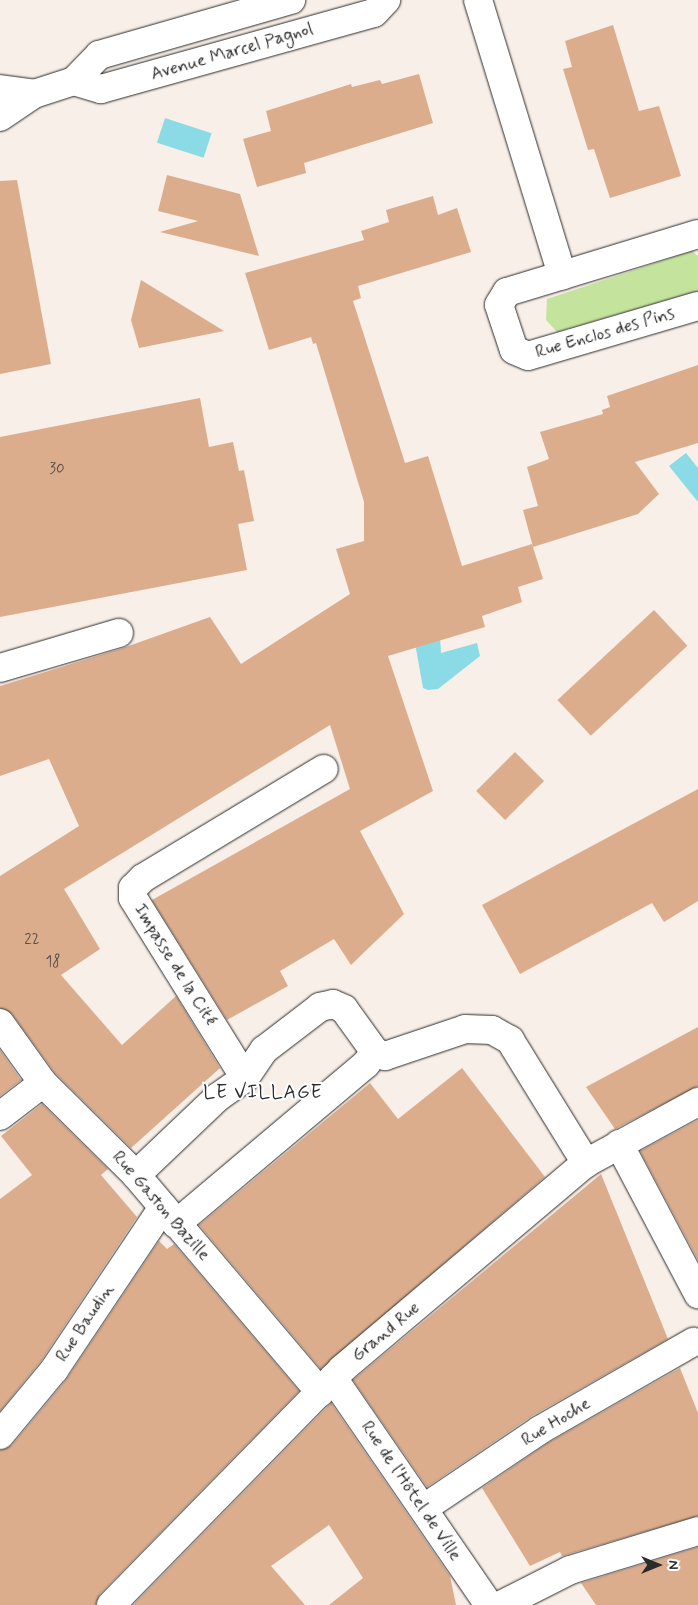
<!DOCTYPE html>
<html>
<head>
<meta charset="utf-8">
<style>
  body { margin:0 }
  #map { position:relative; width:698px; height:1605px; overflow:hidden; background:#f8efe8; font-family:Mynerve,sans-serif }
  div>[style] { position:absolute }
  .green>* { inset:0; background:#c4e49d }
  .water>* { inset:0; background:#8bdbe7; transform-origin:0 0 }
  .building>* { inset:0; background:#dcad8d; transform-origin:0 0 }
  .roads { filter:drop-shadow(0 0 1px #2b2b2b) drop-shadow(0 0 1px #2b2b2b) }
  .street>* { height:28px; margin:-14px; padding:0 14px; transform-origin:14px; border-radius:14px; background:#fff }
  .secondary>* { height:28px; margin:-14px; padding:0 14px; transform-origin:14px; border-radius:14px; background:#fff }
  span { translate:-50% -50%; white-space:nowrap; text-align:center; line-height:1.15; -webkit-text-stroke:4px #fff; paint-order:stroke }
  .number-label { font-size:15px; color:#574c44 }
  .number-label span { -webkit-text-stroke-width:0 }
  .street-label { font-size:18px; color:#2b2b2b }
  .neighbourhood-label { font-size:19px; color:#2b2b2b; letter-spacing:1px }
  .north { position:absolute; left:633px; top:1540px; width:50px; height:50px; -webkit-text-stroke:4px #fff; paint-order:stroke; rotate:90deg; font-size:14px; font-weight:700; line-height:20px; text-align:center; color:#2b2b2b }
  .north::after { content:''; display:block; margin:auto; width:18px; height:22px; background:#2b2b2b; clip-path:polygon(50% 0,100% 100%,50% 72%,0 100%) }
</style>
</head>
<body>
<div id="map">
  <div class="green">
    <i style="clip-path:polygon(692px 251px,698px 256px,698px 291px,557px 332px,546px 320px,547px 299px)"></i>
  </div>
  <div class="water">
    <i style="left:165px;top:118px;width:49px;height:26px;rotate:18deg"></i>
    <i style="clip-path:polygon(686px 453px,698px 468px,698px 502px,669px 466px)"></i>
    <i style="clip-path:polygon(440px 637px,441px 653px,477px 643px,480px 656px,438px 689px,428px 690px,423px 688px,415px 643px)"></i>
  </div>
  <div class="building">
    <i style="clip-path:polygon(613px 25px,639px 111px,659px 106px,681px 176px,610px 198px,594px 149px,588px 150px,563px 69px,572px 67px,565px 41px)"></i>
    <i style="clip-path:polygon(419px 74px,433px 123px,304px 163px,306px 173px,257px 187px,243px 139px,271px 131px,266px 111px,351px 84px,352px 87px,380px 80px,382px 84px)"></i>
    <i style="clip-path:polygon(167px 175px,240px 194px,259px 256px,160px 232px,198px 221px,158px 211px)"></i>
    <i style="clip-path:polygon(17px 180px,51px 364px,0 374px,0 181px)"></i>
    <i style="clip-path:polygon(433px 196px,438px 215px,457px 208px,471px 252px,358px 286px,361px 298px,353px 301px,405px 463px,428px 456px,462px 566px,532px 544px,543px 579px,518px 587px,522px 602px,482px 616px,485px 627px,388px 656px,433px 791px,360px 831px,404px 914px,351px 965px,334px 939px,280px 971px,288px 986px,227px 1020px,152px 900px,350px 789px,330px 725px,64px 889px,100px 949px,61px 975px,122px 1045px,176px 996px,220px 1068px,131px 1148px,55px 1073px,12px 1014px,0 1008px,0 876px,79px 826px,49px 759px,0 776px,0 686px,123px 648px,210px 617px,241px 664px,350px 594px,336px 549px,364px 541px,364px 502px,316px 343px,313px 344px,311px 337px,269px 350px,245px 273px,364px 240px,361px 231px,389px 222px,386px 210px)"></i>
    <i style="clip-path:polygon(141px 280px,224px 331px,139px 348px,131px 320px)"></i>
    <i style="clip-path:polygon(698px 365px,698px 443px,635px 462px,659px 494px,638px 514px,533px 547px,523px 510px,538px 506px,527px 467px,549px 459px,540px 432px,603px 414px,602px 410px,610px 407px,607px 396px)"></i>
    <i style="clip-path:polygon(200px 398px,209px 447px,233px 442px,239px 471px,244px 470px,254px 521px,238px 524px,247px 570px,0 617px,0 437px)"></i>
    <i style="left:654px;top:610px;width:49px;height:132px;rotate:47deg"></i>
    <i style="left:515px;top:752px;width:41px;height:55px;rotate:45deg"></i>
    <i style="clip-path:polygon(698px 789px,698px 901px,664px 922px,652px 903px,520px 974px,482px 905px)"></i>
    <i style="clip-path:polygon(698px 1027px,698px 1086px,615px 1129px,586px 1087px)"></i>
    <i style="clip-path:polygon(0 1050px,21px 1080px,0 1096px)"></i>
    <i style="clip-path:polygon(462px 1068px,545px 1177px,321px 1369px,199px 1225px,370px 1083px,398px 1119px)"></i>
    <i style="clip-path:polygon(42px 1104px,108px 1169px,101px 1175px,137px 1217px,41px 1361px,0 1411px,0 1199px,32px 1175px,1px 1136px)"></i>
    <i style="clip-path:polygon(698px 1120px,698px 1260px,640px 1151px)"></i>
    <i style="clip-path:polygon(601px 1174px,668px 1339px,532px 1416px,427px 1487px,353px 1380px)"></i>
    <i style="clip-path:polygon(159px 1241px,167px 1249px,174px 1244px,299px 1391px,100px 1594px,96px 1605px,0 1605px,0 1450px,12px 1445px,66px 1380px)"></i>
    <i style="clip-path:polygon(680px 1368px,698px 1413px,698px 1516px,562px 1556px,560px 1552px,530px 1566px,482px 1488px,548px 1443px)"></i>
    <i style="clip-path:polygon(331px 1403px,450px 1576px,456px 1605px,329px 1605px,363px 1578px,329px 1525px,271px 1566px,305px 1605px,133px 1605px)"></i>
    <i style="clip-path:polygon(698px 1547px,698px 1605px,596px 1605px,581px 1583px)"></i>
  </div>
  <div class="roads">
    <div class="street">
      <i style="left:478px;top:0;width:288px;rotate:73deg"></i>
      <i style="left:698px;top:234px;width:200px;rotate:163.1deg"></i>
      <i style="left:507px;top:292px;width:15px;rotate:122deg"></i>
      <i style="left:499px;top:305px;width:47px;rotate:71.6deg"></i>
      <i style="left:514px;top:350px;width:15px;rotate:23deg"></i>
      <i style="left:528px;top:356px;width:177px;rotate:-16.4deg"></i>
      <i style="left:0;top:668px;width:124px;rotate:-16.4deg"></i>
      <i style="left:0;top:1023px;width:74px;rotate:54.4deg"></i>
      <i style="left:43px;top:1083px;width:131px;rotate:44.7deg"></i>
      <i style="left:136px;top:1175px;width:285px;rotate:49.7deg"></i>
      <i style="left:245px;top:1078px;width:212px;rotate:-121.9deg"></i>
      <i style="left:133px;top:898px;width:10px;rotate:-90deg"></i>
      <i style="left:133px;top:888px;width:14px;rotate:-45deg"></i>
      <i style="left:143px;top:878px;width:211px;rotate:-31.1deg"></i>
      <i style="left:0;top:1116px;width:54px;rotate:-37.5deg"></i>
      <i style="left:619px;top:1144px;width:170px;rotate:62.2deg"></i>
      <i style="left:136px;top:1175px;width:113px;rotate:-43.6deg"></i>
      <i style="left:218px;top:1097px;width:33px;rotate:-35deg"></i>
      <i style="left:245px;top:1078px;width:34px;rotate:-56deg"></i>
      <i style="left:264px;top:1050px;width:71px;rotate:-37.5deg"></i>
      <i style="left:320px;top:1007px;width:13px;rotate:-13deg"></i>
      <i style="left:333px;top:1004px;width:12px;rotate:24deg"></i>
      <i style="left:344px;top:1009px;width:53px;rotate:54.2deg"></i>
      <i style="left:375px;top:1052px;width:11px;rotate:22deg"></i>
      <i style="left:385px;top:1056px;width:84px;rotate:-18.6deg"></i>
      <i style="left:465px;top:1029px;width:27px;rotate:2deg"></i>
      <i style="left:492px;top:1030px;width:21px;rotate:29deg"></i>
      <i style="left:510px;top:1040px;width:145px;rotate:58.3deg"></i>
      <i style="left:176px;top:1224px;width:248px;rotate:-40.1deg"></i>
      <i style="left:366px;top:1064px;width:15px;rotate:-53deg"></i>
      <i style="left:333px;top:1378px;width:275px;rotate:55.5deg"></i>
      <i style="left:0;top:1435px;width:85px;rotate:-50.3deg"></i>
      <i style="left:54px;top:1370px;width:196px;rotate:-56.2deg"></i>
      <i style="left:424px;top:1508px;width:140px;rotate:-33.9deg"></i>
      <i style="left:540px;top:1430px;width:177px;rotate:-29.9deg"></i>
      <i style="left:111px;top:1605px;width:330px;rotate:-45.6deg"></i>
      <i style="left:342px;top:1369px;width:319px;rotate:-40.2deg"></i>
      <i style="left:586px;top:1163px;width:128px;rotate:-28.6deg"></i>
      <i style="left:501px;top:1605px;width:77px;rotate:-26.9deg"></i>
      <i style="left:570px;top:1570px;width:134px;rotate:-16.9deg"></i>
    </div>
    <div class="secondary">
      <i style="left:74px;top:81px;width:28px;rotate:17deg"></i>
      <i style="left:101px;top:89px;width:283px;rotate:-15.6deg"></i>
      <i style="left:374px;top:13px;width:18px;rotate:-47deg"></i>
      <i style="left:0;top:89px;width:34px;rotate:8deg"></i>
      <i style="left:0;top:117px;width:41px;rotate:-34.1deg"></i>
      <i style="left:34px;top:94px;width:42px;rotate:-18deg"></i>
      <i style="left:74px;top:81px;width:36px;rotate:-46deg"></i>
      <i style="left:99px;top:55px;width:200px;rotate:-16deg"></i>
    </div>
  </div>
  <div class="number-label">
    <span style="left:57px;top:470px">30</span>
    <span style="left:32px;top:941px">22</span>
    <span style="left:53px;top:963px">18</span>
  </div>
  <div class="street-label">
    <span style="left:232px;top:52px;rotate:-16deg">Avenue Marcel Pagnol</span>
    <span style="left:605px;top:333px;rotate:-16deg">Rue Enclos des Pins</span>
    <span style="left:175px;top:965px;rotate:58deg">Impasse de la Cité</span>
    <span style="left:161px;top:1206px;rotate:49deg">Rue Gaston Bazille</span>
    <span style="left:85px;top:1323px;rotate:-56deg">Rue Baudin</span>
    <span style="left:386px;top:1332px;rotate:-40deg">Grand Rue</span>
    <span style="left:556px;top:1422px;rotate:-31deg">Rue Hoche</span>
    <span style="left:411px;top:1491px;rotate:56deg">Rue de l'Hôtel de Ville</span>
  </div>
  <div class="neighbourhood-label">
    <span style="left:263px;top:1093px">LE VILLAGE</span>
  </div>
  <div class="north">N</div>
</div>
</body>
</html>
